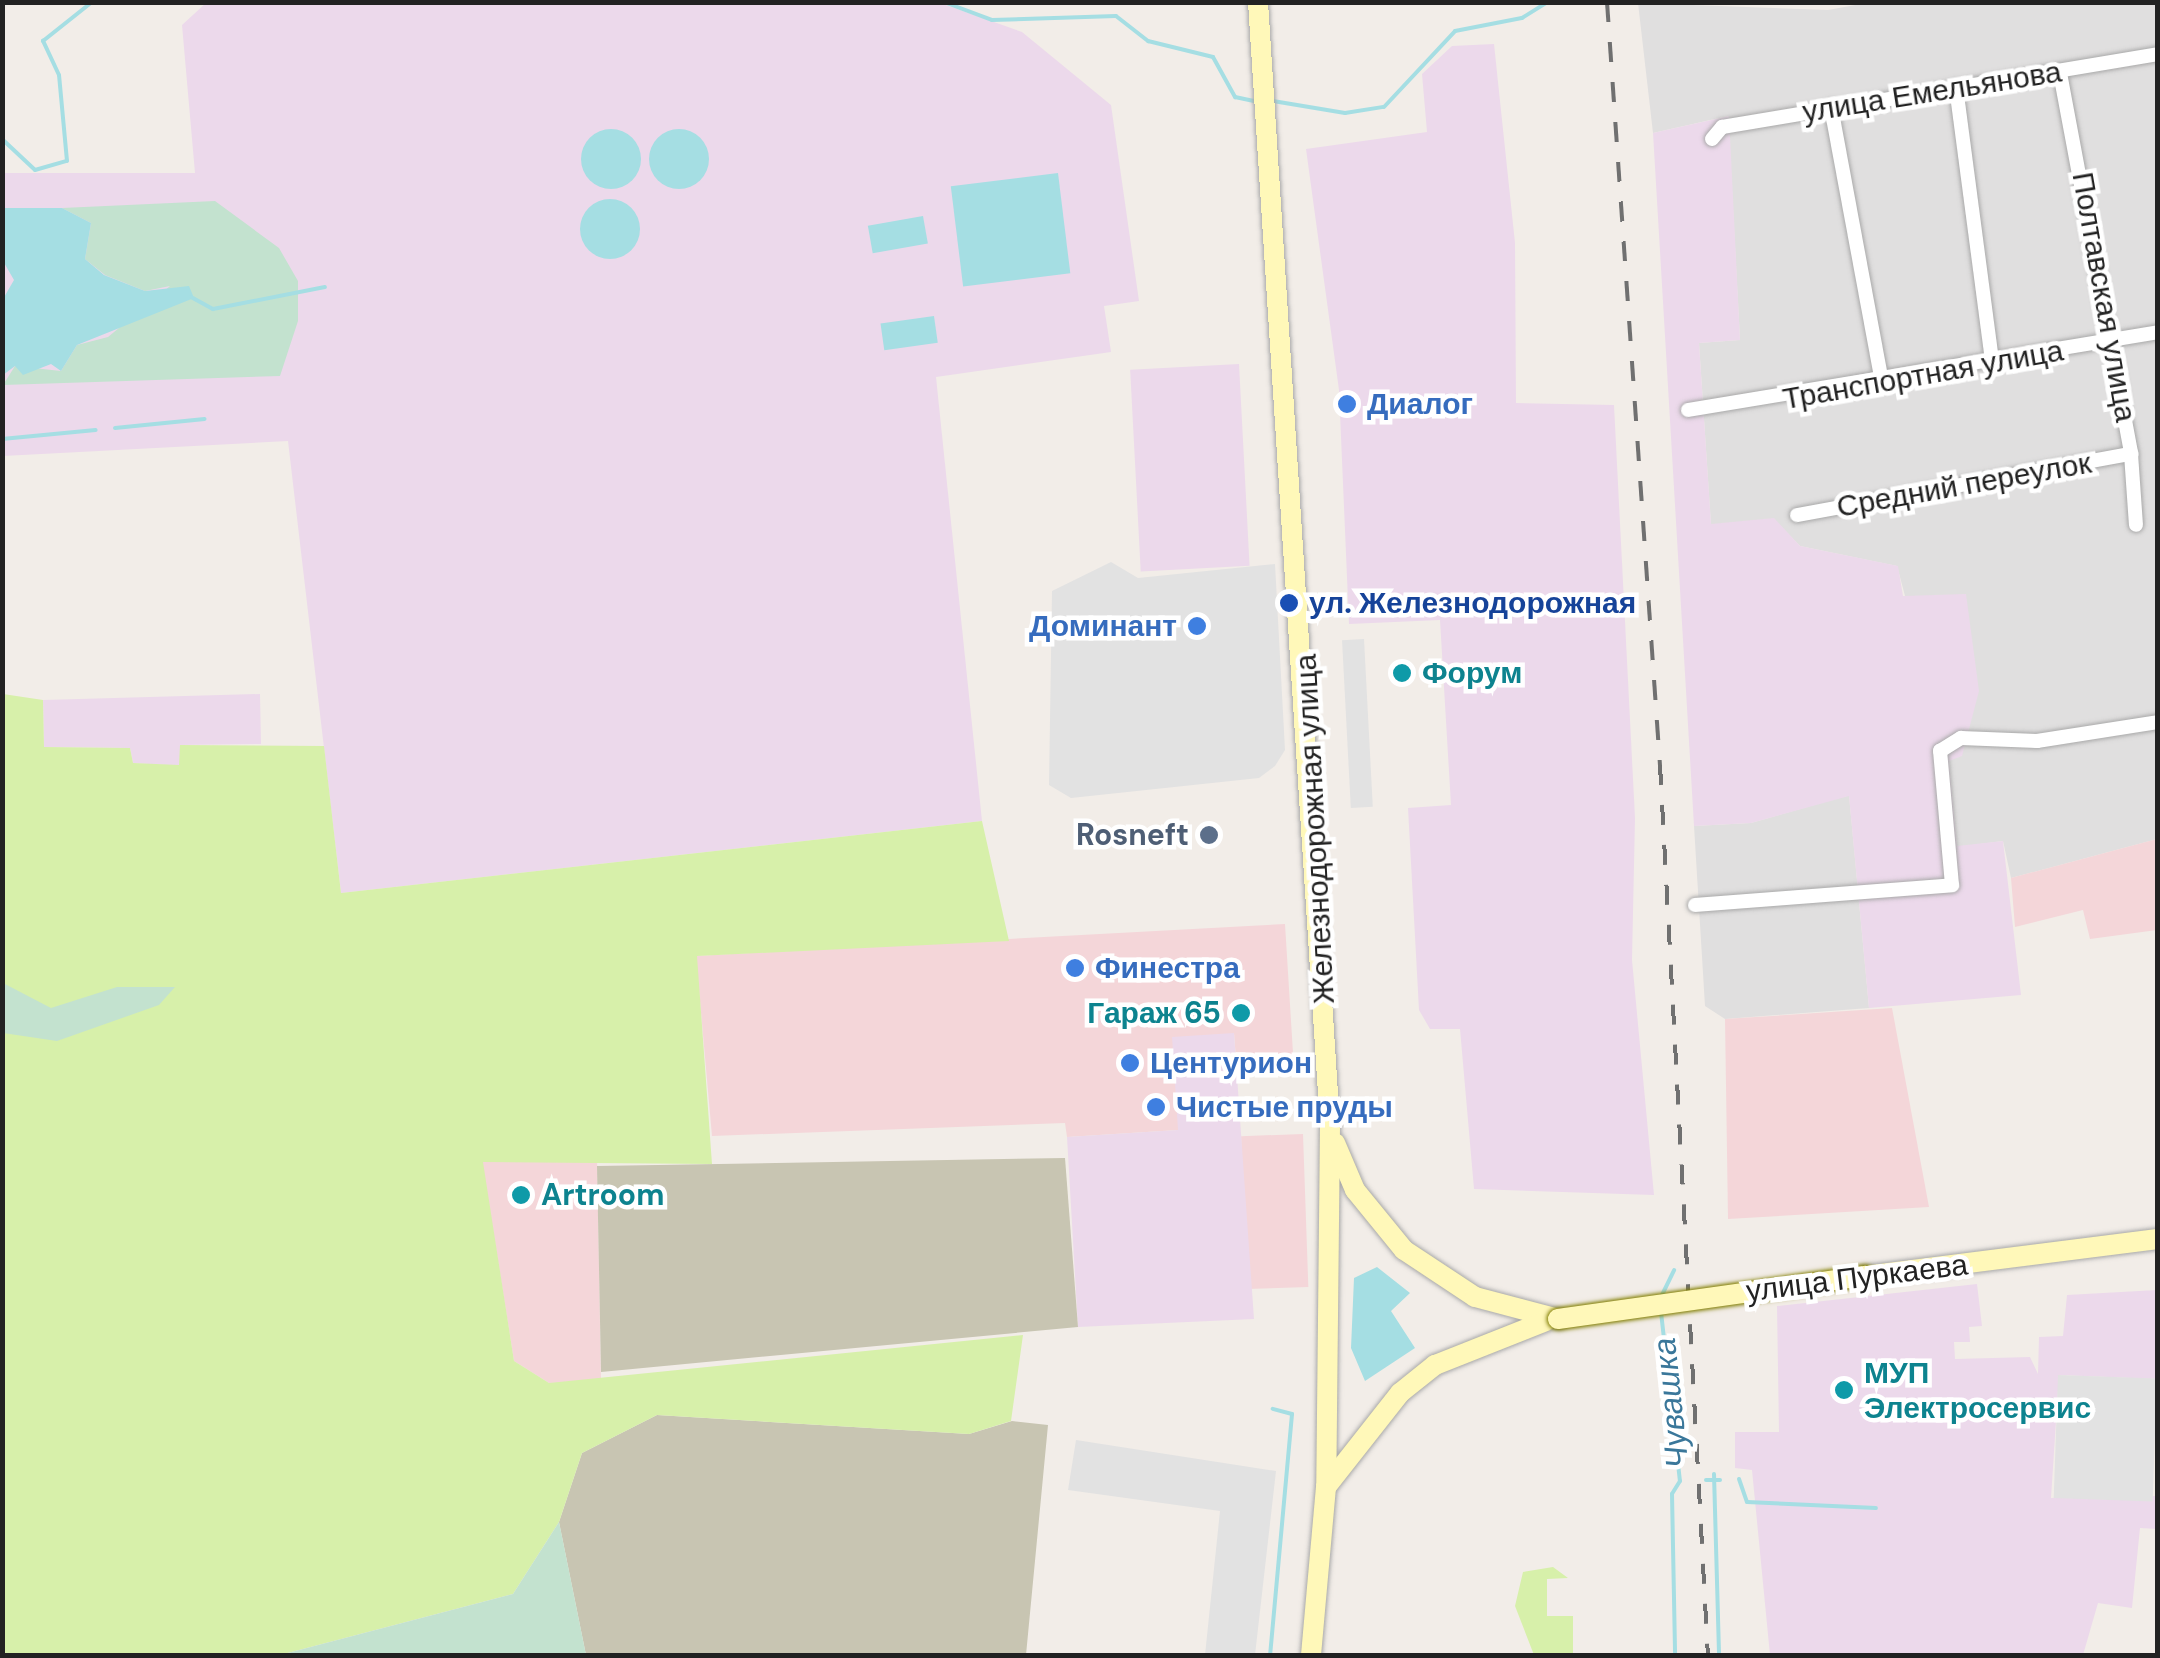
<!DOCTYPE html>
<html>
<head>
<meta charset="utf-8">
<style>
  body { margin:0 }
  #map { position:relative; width:2160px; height:1658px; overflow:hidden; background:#f2ede8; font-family:"DM Sans",sans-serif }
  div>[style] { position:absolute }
  .residential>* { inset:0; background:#e0dfdf }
  .commercial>* { inset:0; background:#f4d6d9; transform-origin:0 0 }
  .industrial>* { inset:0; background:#ecd9eb; transform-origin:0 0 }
  .construction>* { inset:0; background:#c8c5b2 }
  .grass>* { inset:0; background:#d7f0aa }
  .wetland>* { inset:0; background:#c3e2cf }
  .parking>* { inset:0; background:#e2e2e2; transform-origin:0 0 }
  .water>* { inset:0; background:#a5dee3; transform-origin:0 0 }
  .round { border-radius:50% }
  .stream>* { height:4px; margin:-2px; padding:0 2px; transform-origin:2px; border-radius:2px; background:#a5dee3 }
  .roads { filter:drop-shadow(0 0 2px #a9a9a9) drop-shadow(0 0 2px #a9a9a9) }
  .minor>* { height:14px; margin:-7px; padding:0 7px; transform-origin:7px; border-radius:7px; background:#fff }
  .secondary>* { height:20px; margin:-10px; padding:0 10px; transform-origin:10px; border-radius:10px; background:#fff8b9 }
  .rail>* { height:4px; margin-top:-2px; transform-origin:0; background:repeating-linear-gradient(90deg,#707070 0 20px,transparent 0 40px) }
  .bridges { filter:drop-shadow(0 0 2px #817d00) drop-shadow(0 0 2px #817d00) }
  .secondary-bridge>* { height:20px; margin:-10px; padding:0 10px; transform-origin:10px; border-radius:10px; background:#fff8b9 }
  .dots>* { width:28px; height:28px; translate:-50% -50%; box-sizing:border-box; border:5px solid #fff; border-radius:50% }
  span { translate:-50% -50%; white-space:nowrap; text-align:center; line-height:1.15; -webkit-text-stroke:9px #fff; paint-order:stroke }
  .street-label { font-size:30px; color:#222 }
  .shop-label { font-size:30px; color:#366cbe; font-weight:700 }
  .left { translate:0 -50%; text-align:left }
  .right { translate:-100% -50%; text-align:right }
  .transit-label { font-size:30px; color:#164399; font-weight:700 }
  .culture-label { font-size:30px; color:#0d838f; font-weight:700 }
  .service-label { font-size:30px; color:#4e5e75; font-weight:700 }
  .water-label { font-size:32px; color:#3a779a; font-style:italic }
  .frame { position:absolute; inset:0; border:5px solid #222; pointer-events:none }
</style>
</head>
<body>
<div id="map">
  <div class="residential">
    <i style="clip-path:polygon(1872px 2px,2157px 3px,2157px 839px,2011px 878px,2003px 841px,1957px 847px,1949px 760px,1897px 566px,1800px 546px,1774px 519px,1711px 525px,1699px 343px,1740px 340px,1728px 116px,1653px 133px,1638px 3px,1828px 10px)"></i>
    <i style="clip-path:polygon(1849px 795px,1869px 1008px,1725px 1019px,1705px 1006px,1694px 826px,1751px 823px)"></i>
  </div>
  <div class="commercial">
    <i style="clip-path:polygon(2157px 839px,2157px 930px,2090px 939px,2083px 910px,2015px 927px,2011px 878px)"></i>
    <i style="clip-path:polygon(1285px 924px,1294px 1069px,1237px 1072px,1234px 1033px,1178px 1130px,1067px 1137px,1065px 1123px,712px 1136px,696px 956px)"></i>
    <i style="clip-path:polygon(1892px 1008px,1929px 1207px,1728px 1219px,1725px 1019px)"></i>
    <i style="left:1303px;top:1134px;width:153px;height:62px;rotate:88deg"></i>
    <i style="clip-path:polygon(597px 1156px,601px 1382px,549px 1383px,514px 1361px,482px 1161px)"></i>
  </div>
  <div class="industrial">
    <i style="clip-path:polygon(206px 3px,940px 3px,1022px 32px,1111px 105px,1139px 301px,1104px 306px,1111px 352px,936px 377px,982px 821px,341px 893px,288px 441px,3px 456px,3px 173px,195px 173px,182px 25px)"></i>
    <i style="clip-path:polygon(1494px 44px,1515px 243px,1516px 403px,1614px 405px,1635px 818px,1632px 960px,1654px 1195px,1474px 1189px,1460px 1029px,1430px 1029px,1419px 1010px,1408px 808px,1451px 805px,1440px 620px,1349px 624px,1339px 390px,1306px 149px,1427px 132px,1422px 74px,1452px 46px)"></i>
    <i style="clip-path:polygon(1729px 116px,1740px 340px,1699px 343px,1711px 524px,1774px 518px,1800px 546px,1898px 566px,1903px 596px,1966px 594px,1979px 691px,1962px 756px,1949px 761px,1957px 846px,2003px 841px,2021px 995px,1869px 1008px,1849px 796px,1751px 823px,1694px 826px,1653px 133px)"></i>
    <i style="left:1239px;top:364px;width:202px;height:109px;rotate:87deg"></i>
    <i style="clip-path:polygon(260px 694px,261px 744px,181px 745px,180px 766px,133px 763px,130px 748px,44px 747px,43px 700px)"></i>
    <i style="clip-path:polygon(1234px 1033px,1254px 1319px,1078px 1327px,1067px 1137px,1178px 1130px,1172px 1037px)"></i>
    <i style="clip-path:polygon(1977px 1284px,1982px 1326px,1969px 1327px,1970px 1342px,1954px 1342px,1955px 1359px,2030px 1357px,2038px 1374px,2039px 1337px,2063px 1336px,2067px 1295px,2157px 1290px,2157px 1379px,2059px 1375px,2051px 1498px,2157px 1496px,2157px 1529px,2140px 1528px,2132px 1608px,2098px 1603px,2083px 1655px,1770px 1655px,1752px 1470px,1735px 1468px,1735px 1432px,1779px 1432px,1777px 1306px)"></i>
  </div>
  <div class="construction">
    <i style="clip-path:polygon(1065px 1158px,1078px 1327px,601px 1372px,597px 1166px)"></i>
    <i style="clip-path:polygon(657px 1415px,969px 1434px,1012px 1421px,1048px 1425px,1026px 1655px,586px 1655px,559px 1522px,582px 1453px)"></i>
  </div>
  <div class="grass">
    <i style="clip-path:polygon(3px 694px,43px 700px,44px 747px,130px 748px,133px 763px,179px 765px,180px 745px,324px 746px,341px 893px,982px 821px,1009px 941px,697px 956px,712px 1164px,483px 1162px,514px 1361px,549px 1383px,1023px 1335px,1011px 1421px,969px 1434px,657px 1415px,582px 1453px,559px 1522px,513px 1594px,280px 1655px,3px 1656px)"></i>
    <i style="clip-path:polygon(1553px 1567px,1568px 1578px,1547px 1579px,1547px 1616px,1573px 1616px,1573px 1655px,1534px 1655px,1515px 1606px,1523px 1572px)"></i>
  </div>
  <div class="wetland">
    <i style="clip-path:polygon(215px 201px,279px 248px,298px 281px,298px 321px,280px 376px,3px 385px,15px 366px,61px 371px,77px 345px,108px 337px,170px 286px,145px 291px,105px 275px,85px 259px,91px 223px,62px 208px)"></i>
    <i style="clip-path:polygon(3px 983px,51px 1008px,117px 987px,175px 987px,159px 1005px,57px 1041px,3px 1033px)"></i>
    <i style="clip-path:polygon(559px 1522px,586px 1655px,280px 1655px,513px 1594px)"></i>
  </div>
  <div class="parking">
    <i style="clip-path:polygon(1111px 562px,1138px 578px,1275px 564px,1285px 750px,1275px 766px,1259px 778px,1071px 798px,1049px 785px,1052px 591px)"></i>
    <i style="left:1364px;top:639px;width:168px;height:22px;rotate:87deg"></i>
    <i style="left:2058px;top:1375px;width:99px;height:123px;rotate:2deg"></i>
    <i style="clip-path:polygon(1076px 1440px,1276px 1471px,1255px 1655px,1205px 1655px,1220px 1511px,1068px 1490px)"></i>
  </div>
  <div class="water">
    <i class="round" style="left:649px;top:129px;width:60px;height:60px"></i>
    <i class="round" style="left:581px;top:129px;width:60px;height:60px"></i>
    <i style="left:1058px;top:173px;width:101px;height:108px;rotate:83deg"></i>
    <i class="round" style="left:580px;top:199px;width:60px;height:60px"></i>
    <i style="clip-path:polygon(3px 208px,62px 208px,91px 223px,85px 259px,104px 275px,145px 291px,189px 286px,194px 298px,77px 345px,61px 371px,51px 364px,23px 375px,15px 366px,3px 375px,3px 299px,14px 280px,3px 261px)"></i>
    <i style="left:923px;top:216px;width:28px;height:56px;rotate:80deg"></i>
    <i style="left:934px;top:316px;width:27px;height:54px;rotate:82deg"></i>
    <i style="clip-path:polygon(1377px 1267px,1410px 1293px,1391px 1311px,1415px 1348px,1365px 1381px,1351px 1348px,1354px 1278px)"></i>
  </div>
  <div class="stream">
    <i style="left:918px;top:2px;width:8px"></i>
    <i style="left:944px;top:2px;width:51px;rotate:20.6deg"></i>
    <i style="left:992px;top:20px;width:124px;rotate:-1.8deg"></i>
    <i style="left:1116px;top:16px;width:41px;rotate:38deg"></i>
    <i style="left:1148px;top:41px;width:67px;rotate:13.8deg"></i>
    <i style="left:1213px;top:57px;width:46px;rotate:61.2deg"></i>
    <i style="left:1235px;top:97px;width:24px;rotate:12deg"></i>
    <i style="left:1794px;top:2px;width:30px"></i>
    <i style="left:1273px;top:101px;width:73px;rotate:9.5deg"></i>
    <i style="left:1345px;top:113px;width:39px;rotate:-9deg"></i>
    <i style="left:1384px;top:107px;width:104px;rotate:-46.9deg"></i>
    <i style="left:1455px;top:31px;width:68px;rotate:-11deg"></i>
    <i style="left:1522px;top:18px;width:31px;rotate:-32deg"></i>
    <i style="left:2px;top:139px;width:45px;rotate:43.2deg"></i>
    <i style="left:35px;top:170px;width:33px;rotate:-16deg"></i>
    <i style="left:67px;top:161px;width:86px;rotate:-95.3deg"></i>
    <i style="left:59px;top:75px;width:38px;rotate:-115deg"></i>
    <i style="left:43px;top:41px;width:63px;rotate:-38.5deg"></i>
    <i style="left:191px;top:297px;width:25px;rotate:29deg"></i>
    <i style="left:213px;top:309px;width:114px;rotate:-11.1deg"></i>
    <i style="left:115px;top:428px;width:90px;rotate:-5.7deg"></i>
    <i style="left:2px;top:439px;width:94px;rotate:-5.5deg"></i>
    <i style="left:1661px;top:1297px;width:30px;rotate:-64deg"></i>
    <i style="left:1661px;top:1312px;width:170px;rotate:83.6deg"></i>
    <i style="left:1680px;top:1481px;width:15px;rotate:122deg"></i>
    <i style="left:1672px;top:1494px;width:162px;rotate:88.9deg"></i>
    <i style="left:1714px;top:1474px;width:182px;rotate:88.4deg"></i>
    <i style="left:1739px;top:1479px;width:24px;rotate:71deg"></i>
    <i style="left:1747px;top:1502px;width:129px;rotate:2.7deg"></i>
    <i style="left:1706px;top:1480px;width:14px"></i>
    <i style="left:1270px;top:1656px;width:243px;rotate:-84.8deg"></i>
    <i style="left:1292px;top:1414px;width:20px;rotate:-165deg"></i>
  </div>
  <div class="roads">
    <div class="minor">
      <i style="left:2060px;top:73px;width:388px;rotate:79.4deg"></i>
      <i style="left:2131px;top:454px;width:71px;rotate:86deg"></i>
      <i style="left:1956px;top:87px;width:276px;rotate:82.5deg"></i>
      <i style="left:1831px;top:107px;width:276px;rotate:79.5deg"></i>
      <i style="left:1712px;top:139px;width:16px;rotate:-50deg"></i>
      <i style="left:1722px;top:127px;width:442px;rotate:-9.5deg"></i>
      <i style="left:1688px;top:410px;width:476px;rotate:-9.4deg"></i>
      <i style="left:1797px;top:515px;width:340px;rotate:-10.4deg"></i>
      <i style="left:1695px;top:905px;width:258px;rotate:-4.4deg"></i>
      <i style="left:1952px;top:885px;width:135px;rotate:-95.1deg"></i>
      <i style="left:1940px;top:751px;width:25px;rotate:-32deg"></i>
      <i style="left:1961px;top:738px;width:76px;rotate:2.3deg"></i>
      <i style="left:2037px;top:741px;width:122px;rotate:-8.9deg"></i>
    </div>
    <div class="secondary">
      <i style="left:1258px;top:2px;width:1126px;rotate:86.33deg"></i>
      <i style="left:1330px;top:1126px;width:361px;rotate:90.6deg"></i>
      <i style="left:1326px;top:1487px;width:170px;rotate:95.1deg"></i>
      <i style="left:1335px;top:1143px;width:51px;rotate:66.9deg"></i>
      <i style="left:1355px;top:1190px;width:77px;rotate:50.8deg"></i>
      <i style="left:1404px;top:1250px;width:85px;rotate:33.5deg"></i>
      <i style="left:1475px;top:1297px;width:86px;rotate:14.8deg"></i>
      <i style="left:1865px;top:1276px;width:295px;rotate:-7.2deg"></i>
      <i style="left:1326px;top:1487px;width:120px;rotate:-51.8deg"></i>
      <i style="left:1400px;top:1393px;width:45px;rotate:-38.7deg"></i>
      <i style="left:1435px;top:1365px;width:119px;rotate:-21.6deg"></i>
    </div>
  </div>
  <div class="rail">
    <i style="left:1607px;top:2px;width:765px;rotate:86.03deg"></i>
    <i style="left:1660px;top:765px;width:892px;rotate:86.92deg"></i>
  </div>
  <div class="bridges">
    <div class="secondary-bridge">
      <i style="left:1558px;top:1319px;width:310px;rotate:-8deg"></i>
    </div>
  </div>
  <div class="dots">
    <i style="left:1347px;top:404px;background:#3f7fe0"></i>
    <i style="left:1289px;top:603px;background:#1a4fb4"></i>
    <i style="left:1197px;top:626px;background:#3f7fe0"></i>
    <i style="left:1402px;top:673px;background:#0f9aa8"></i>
    <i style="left:1209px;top:835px;background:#5c6f8a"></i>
    <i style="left:1075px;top:968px;background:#3f7fe0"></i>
    <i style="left:1241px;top:1013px;background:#0f9aa8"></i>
    <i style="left:1130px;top:1063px;background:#3f7fe0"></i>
    <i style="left:1156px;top:1107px;background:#3f7fe0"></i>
    <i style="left:521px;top:1195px;background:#0f9aa8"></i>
    <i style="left:1844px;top:1390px;background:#0f9aa8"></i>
  </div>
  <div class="street-label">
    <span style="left:1932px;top:92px;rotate:-9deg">улица Емельянова</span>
    <span style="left:2104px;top:297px;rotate:80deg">Полтавская улица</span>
    <span style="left:1923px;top:375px;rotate:-10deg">Транспортная улица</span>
    <span style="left:1964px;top:485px;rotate:-10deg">Средний переулок</span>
    <span style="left:1315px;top:829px;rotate:-93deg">Железнодорожная улица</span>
    <span style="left:1857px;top:1278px;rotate:-7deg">улица Пуркаева</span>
  </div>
  <div class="shop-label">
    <span class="left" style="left:1367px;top:404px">Диалог</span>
    <span class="right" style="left:1177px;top:626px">Доминант</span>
    <span class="left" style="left:1095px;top:968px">Финестра</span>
    <span class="left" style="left:1150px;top:1063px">Центурион</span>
    <span class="left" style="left:1176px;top:1107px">Чистые пруды</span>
  </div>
  <div class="transit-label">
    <span class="left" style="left:1309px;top:603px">ул. Железнодорожная</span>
  </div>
  <div class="culture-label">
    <span class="left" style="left:1422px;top:673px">Форум</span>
    <span class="right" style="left:1221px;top:1013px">Гараж 65</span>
    <span class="left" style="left:541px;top:1195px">Artroom</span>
    <span class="left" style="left:1864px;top:1390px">МУП<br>Электросервис</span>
  </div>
  <div class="service-label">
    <span class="right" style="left:1189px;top:835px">Rosneft</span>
  </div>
  <div class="water-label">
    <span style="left:1671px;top:1403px;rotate:-96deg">Чувашка</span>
  </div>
  <div class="frame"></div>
</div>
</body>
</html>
